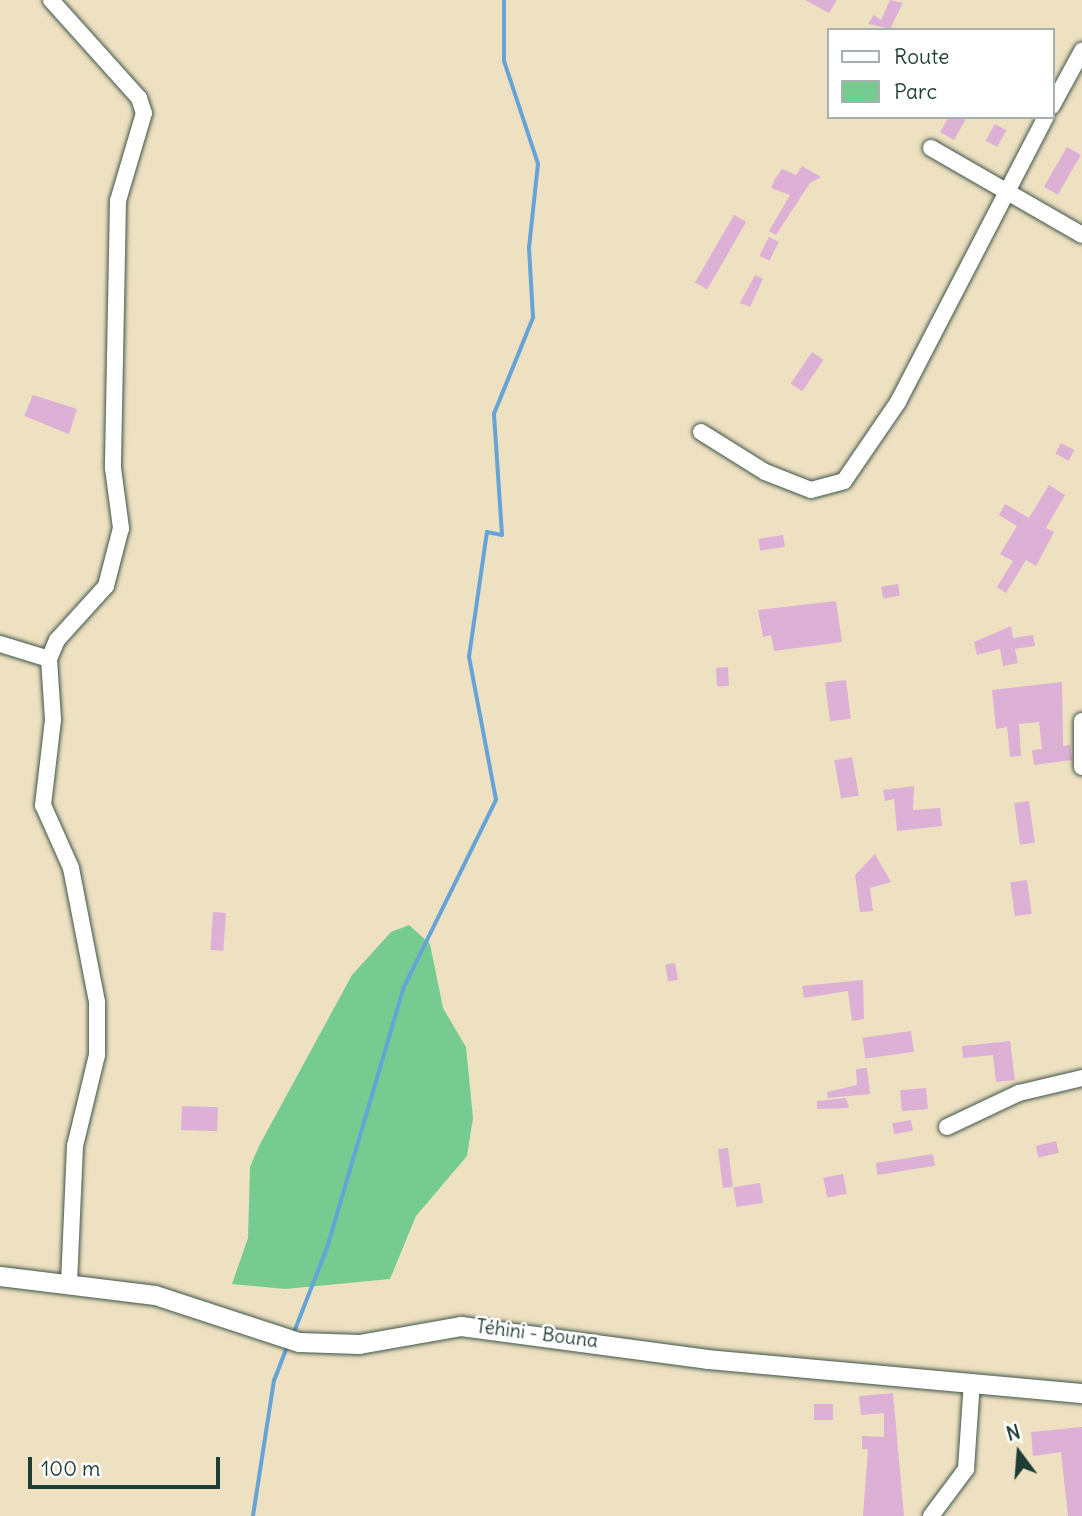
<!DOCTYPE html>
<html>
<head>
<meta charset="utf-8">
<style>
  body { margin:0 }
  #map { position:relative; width:1082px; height:1516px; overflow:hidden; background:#eee1c2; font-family:Delius,sans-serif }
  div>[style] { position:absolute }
  .green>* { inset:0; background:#76cc90 }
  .stream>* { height:3.5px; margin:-1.75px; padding:0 1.75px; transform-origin:1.75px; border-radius:1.75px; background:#66a4d8 }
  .building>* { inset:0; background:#ddb0d5; transform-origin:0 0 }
  .roads { filter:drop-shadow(0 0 2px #3e5649) drop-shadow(0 0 2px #3e5649) }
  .minor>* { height:16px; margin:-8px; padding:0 8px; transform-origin:8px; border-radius:8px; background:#fff }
  .tertiary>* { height:19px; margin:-9.5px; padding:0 9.5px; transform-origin:9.5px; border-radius:9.5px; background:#fff }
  span { translate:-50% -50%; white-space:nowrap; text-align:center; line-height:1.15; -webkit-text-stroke:5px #fff; paint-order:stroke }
  .street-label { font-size:19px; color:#1f3d34 }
  .legend { position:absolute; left:827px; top:28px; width:228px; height:91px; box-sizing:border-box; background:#fff; border:2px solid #a5b1ae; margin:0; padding:9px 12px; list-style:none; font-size:21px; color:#1f3d34 }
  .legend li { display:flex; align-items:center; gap:14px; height:35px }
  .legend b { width:35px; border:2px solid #a5b1ae }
  .north { position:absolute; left:984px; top:1418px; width:70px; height:70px; -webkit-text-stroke:5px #fff; paint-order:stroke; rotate:344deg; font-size:19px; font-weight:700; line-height:28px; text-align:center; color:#1f3d34 }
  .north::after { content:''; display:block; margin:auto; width:24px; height:32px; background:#1f3d34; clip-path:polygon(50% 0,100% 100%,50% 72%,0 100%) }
  .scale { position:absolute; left:28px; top:1457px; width:192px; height:32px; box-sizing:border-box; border:4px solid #1f3d34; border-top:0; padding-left:9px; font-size:21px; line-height:24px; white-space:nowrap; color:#1f3d34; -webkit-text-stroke:5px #fff; paint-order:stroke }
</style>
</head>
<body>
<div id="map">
  <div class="green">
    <i style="clip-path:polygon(409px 925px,430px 944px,443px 1008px,466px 1047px,473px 1118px,467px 1156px,416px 1216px,390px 1279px,285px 1289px,232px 1284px,248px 1238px,250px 1167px,259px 1146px,352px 975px,391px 932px)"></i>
  </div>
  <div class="stream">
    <i style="left:293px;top:1335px;width:93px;rotate:-68.7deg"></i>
    <i style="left:327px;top:1248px;width:270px;rotate:-73.6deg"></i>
    <i style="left:403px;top:989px;width:211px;rotate:-63.8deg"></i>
    <i style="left:496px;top:800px;width:146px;rotate:-100.7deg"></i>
    <i style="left:469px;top:657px;width:126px;rotate:-81.8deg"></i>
    <i style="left:487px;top:532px;width:15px;rotate:11deg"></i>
    <i style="left:502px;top:535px;width:121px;rotate:-93.8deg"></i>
    <i style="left:494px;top:414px;width:104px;rotate:-67.9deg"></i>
    <i style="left:533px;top:318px;width:70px;rotate:-93.3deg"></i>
    <i style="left:529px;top:248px;width:84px;rotate:-83.9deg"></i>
    <i style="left:538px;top:164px;width:108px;rotate:-108.3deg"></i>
    <i style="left:504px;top:61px;width:61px;rotate:-90deg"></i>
    <i style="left:253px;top:1516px;width:137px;rotate:-81.2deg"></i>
    <i style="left:274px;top:1381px;width:39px;rotate:-69deg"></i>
  </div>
  <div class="building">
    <i style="clip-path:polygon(805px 0,837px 0,829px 13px)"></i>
    <i style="clip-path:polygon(890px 0,903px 3px,891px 27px,896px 30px,868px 24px,874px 15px,881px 20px)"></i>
    <i style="clip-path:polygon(949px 117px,967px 117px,954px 140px,940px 132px)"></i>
    <i style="left:995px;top:124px;width:13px;height:19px;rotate:29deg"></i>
    <i style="left:1067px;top:147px;width:16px;height:46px;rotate:30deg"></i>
    <i style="clip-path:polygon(802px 166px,821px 177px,810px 183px,776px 235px,769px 231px,790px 195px,771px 188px,775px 179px,782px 169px,796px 175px)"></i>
    <i style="left:734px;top:215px;width:14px;height:78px;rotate:30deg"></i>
    <i style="left:769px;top:237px;width:11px;height:21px;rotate:27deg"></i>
    <i style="clip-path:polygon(755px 275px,763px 279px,750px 307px,740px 303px)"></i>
    <i style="left:812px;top:352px;width:14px;height:38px;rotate:34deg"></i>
    <i style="clip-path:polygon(33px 395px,77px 409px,69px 434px,24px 416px)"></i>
    <i style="left:1061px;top:443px;width:15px;height:12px;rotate:28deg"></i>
    <i style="clip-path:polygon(1049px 485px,1065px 495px,1046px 528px,1054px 532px,1036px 566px,1026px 560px,1006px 593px,997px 587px,1013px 561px,1000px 554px,1017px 526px,999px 515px,1005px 504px,1029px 518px)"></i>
    <i style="left:783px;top:535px;width:12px;height:25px;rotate:81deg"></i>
    <i style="left:898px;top:584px;width:12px;height:17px;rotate:81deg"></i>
    <i style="clip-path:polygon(836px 601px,842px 642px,774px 651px,771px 635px,763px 637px,758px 610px)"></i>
    <i style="clip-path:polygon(1011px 626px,1013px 638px,1033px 635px,1035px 646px,1015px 649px,1018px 663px,1003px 666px,1000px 649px,977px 655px,974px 642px)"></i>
    <i style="left:728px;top:667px;width:19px;height:12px;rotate:87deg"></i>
    <i style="left:846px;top:680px;width:39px;height:21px;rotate:83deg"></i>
    <i style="clip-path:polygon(1062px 682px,1063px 746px,1070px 745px,1072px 760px,1034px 765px,1032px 750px,1042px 749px,1039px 722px,1019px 724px,1021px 756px,1010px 757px,1007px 727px,996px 729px,992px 690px)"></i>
    <i style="left:852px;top:757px;width:39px;height:18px;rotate:80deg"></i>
    <i style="clip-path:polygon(914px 786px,913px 810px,940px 808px,942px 826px,897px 831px,894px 799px,885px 801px,883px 790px)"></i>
    <i style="left:1029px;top:801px;width:42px;height:15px;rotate:82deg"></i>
    <i style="clip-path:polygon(875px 854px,891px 882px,870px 888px,873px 911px,860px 912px,855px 875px)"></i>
    <i style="left:1027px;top:880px;width:34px;height:17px;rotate:82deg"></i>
    <i style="left:213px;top:912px;width:13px;height:38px;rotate:4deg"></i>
    <i style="left:675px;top:963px;width:17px;height:10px;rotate:80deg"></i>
    <i style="clip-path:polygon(863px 980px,864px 1019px,852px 1021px,848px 991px,804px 998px,802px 986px)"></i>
    <i style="left:911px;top:1031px;width:21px;height:49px;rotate:82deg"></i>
    <i style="clip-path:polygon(1010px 1041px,1015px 1080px,996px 1082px,993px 1055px,963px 1058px,962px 1046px)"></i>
    <i style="clip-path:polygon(867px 1068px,870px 1094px,828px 1098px,827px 1092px,857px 1085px,856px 1069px)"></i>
    <i style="left:926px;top:1088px;width:21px;height:26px;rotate:85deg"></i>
    <i style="clip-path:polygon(846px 1098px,849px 1108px,817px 1109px,817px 1101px)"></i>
    <i style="left:182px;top:1106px;width:36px;height:24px;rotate:2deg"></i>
    <i style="left:911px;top:1120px;width:11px;height:19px;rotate:80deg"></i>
    <i style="left:1056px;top:1141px;width:12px;height:21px;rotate:76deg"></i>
    <i style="left:728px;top:1148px;width:39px;height:10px;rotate:83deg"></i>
    <i style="left:933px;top:1154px;width:12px;height:58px;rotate:81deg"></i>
    <i style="left:843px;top:1174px;width:20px;height:20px;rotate:79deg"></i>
    <i style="left:760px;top:1183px;width:20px;height:27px;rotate:81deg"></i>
    <i style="clip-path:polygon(893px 1393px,904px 1516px,863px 1516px,868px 1449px,862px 1449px,862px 1436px,884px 1437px,884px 1413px,861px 1415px,859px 1396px)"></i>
    <i style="left:814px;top:1404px;width:19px;height:16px"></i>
    <i style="clip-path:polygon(1082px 1427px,1082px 1516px,1068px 1516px,1061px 1452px,1033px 1456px,1031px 1432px)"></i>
  </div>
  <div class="roads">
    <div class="minor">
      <i style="left:51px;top:0;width:132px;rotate:48.1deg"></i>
      <i style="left:139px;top:98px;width:16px;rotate:72deg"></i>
      <i style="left:144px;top:113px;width:92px;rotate:106.5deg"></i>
      <i style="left:118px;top:201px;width:267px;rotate:91.1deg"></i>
      <i style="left:113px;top:468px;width:61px;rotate:82.4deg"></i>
      <i style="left:121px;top:528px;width:60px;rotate:104.5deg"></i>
      <i style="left:106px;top:586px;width:73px;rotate:132.2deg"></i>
      <i style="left:57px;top:640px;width:21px;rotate:113deg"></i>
      <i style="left:49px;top:659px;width:61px;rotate:86.2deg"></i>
      <i style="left:53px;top:720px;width:86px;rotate:96.7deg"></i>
      <i style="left:43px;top:805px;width:69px;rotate:66deg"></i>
      <i style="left:71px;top:868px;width:136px;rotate:79deg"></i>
      <i style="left:97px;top:1002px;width:53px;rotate:90deg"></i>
      <i style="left:97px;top:1055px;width:94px;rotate:103.6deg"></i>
      <i style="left:75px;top:1146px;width:137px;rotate:92.5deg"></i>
      <i style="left:1052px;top:106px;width:63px;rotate:-61.4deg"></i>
      <i style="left:931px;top:148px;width:174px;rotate:29.9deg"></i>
      <i style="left:701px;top:432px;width:75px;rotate:32deg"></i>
      <i style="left:765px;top:472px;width:49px;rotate:21.4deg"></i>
      <i style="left:811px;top:490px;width:34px;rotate:-15deg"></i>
      <i style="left:844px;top:481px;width:96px;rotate:-55.6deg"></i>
      <i style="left:898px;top:402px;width:321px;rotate:-62.6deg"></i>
      <i style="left:0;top:644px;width:51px;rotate:17deg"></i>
      <i style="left:1082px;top:721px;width:46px;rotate:90deg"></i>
      <i style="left:947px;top:1127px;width:80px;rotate:-25.3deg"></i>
      <i style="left:1019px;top:1093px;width:65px;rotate:-13.4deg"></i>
      <i style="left:931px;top:1516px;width:59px;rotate:-53.3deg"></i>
      <i style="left:966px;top:1469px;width:87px;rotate:-86.1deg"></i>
    </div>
    <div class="tertiary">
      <i style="left:0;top:1276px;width:156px;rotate:7deg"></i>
      <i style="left:155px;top:1295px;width:151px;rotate:18.1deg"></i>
      <i style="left:299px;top:1342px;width:60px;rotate:1.9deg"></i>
      <i style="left:359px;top:1344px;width:104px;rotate:-10deg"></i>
      <i style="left:461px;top:1326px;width:248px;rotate:7.6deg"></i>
      <i style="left:707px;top:1359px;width:377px;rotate:5.2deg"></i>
    </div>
  </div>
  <div class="street-label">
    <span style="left:537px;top:1334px;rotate:7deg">Téhini - Bouna</span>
  </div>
  <ul class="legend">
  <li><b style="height:9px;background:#fff"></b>Route</li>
  <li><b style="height:19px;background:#76cc90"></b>Parc</li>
  </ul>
  <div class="north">N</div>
  <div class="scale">100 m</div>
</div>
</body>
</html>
